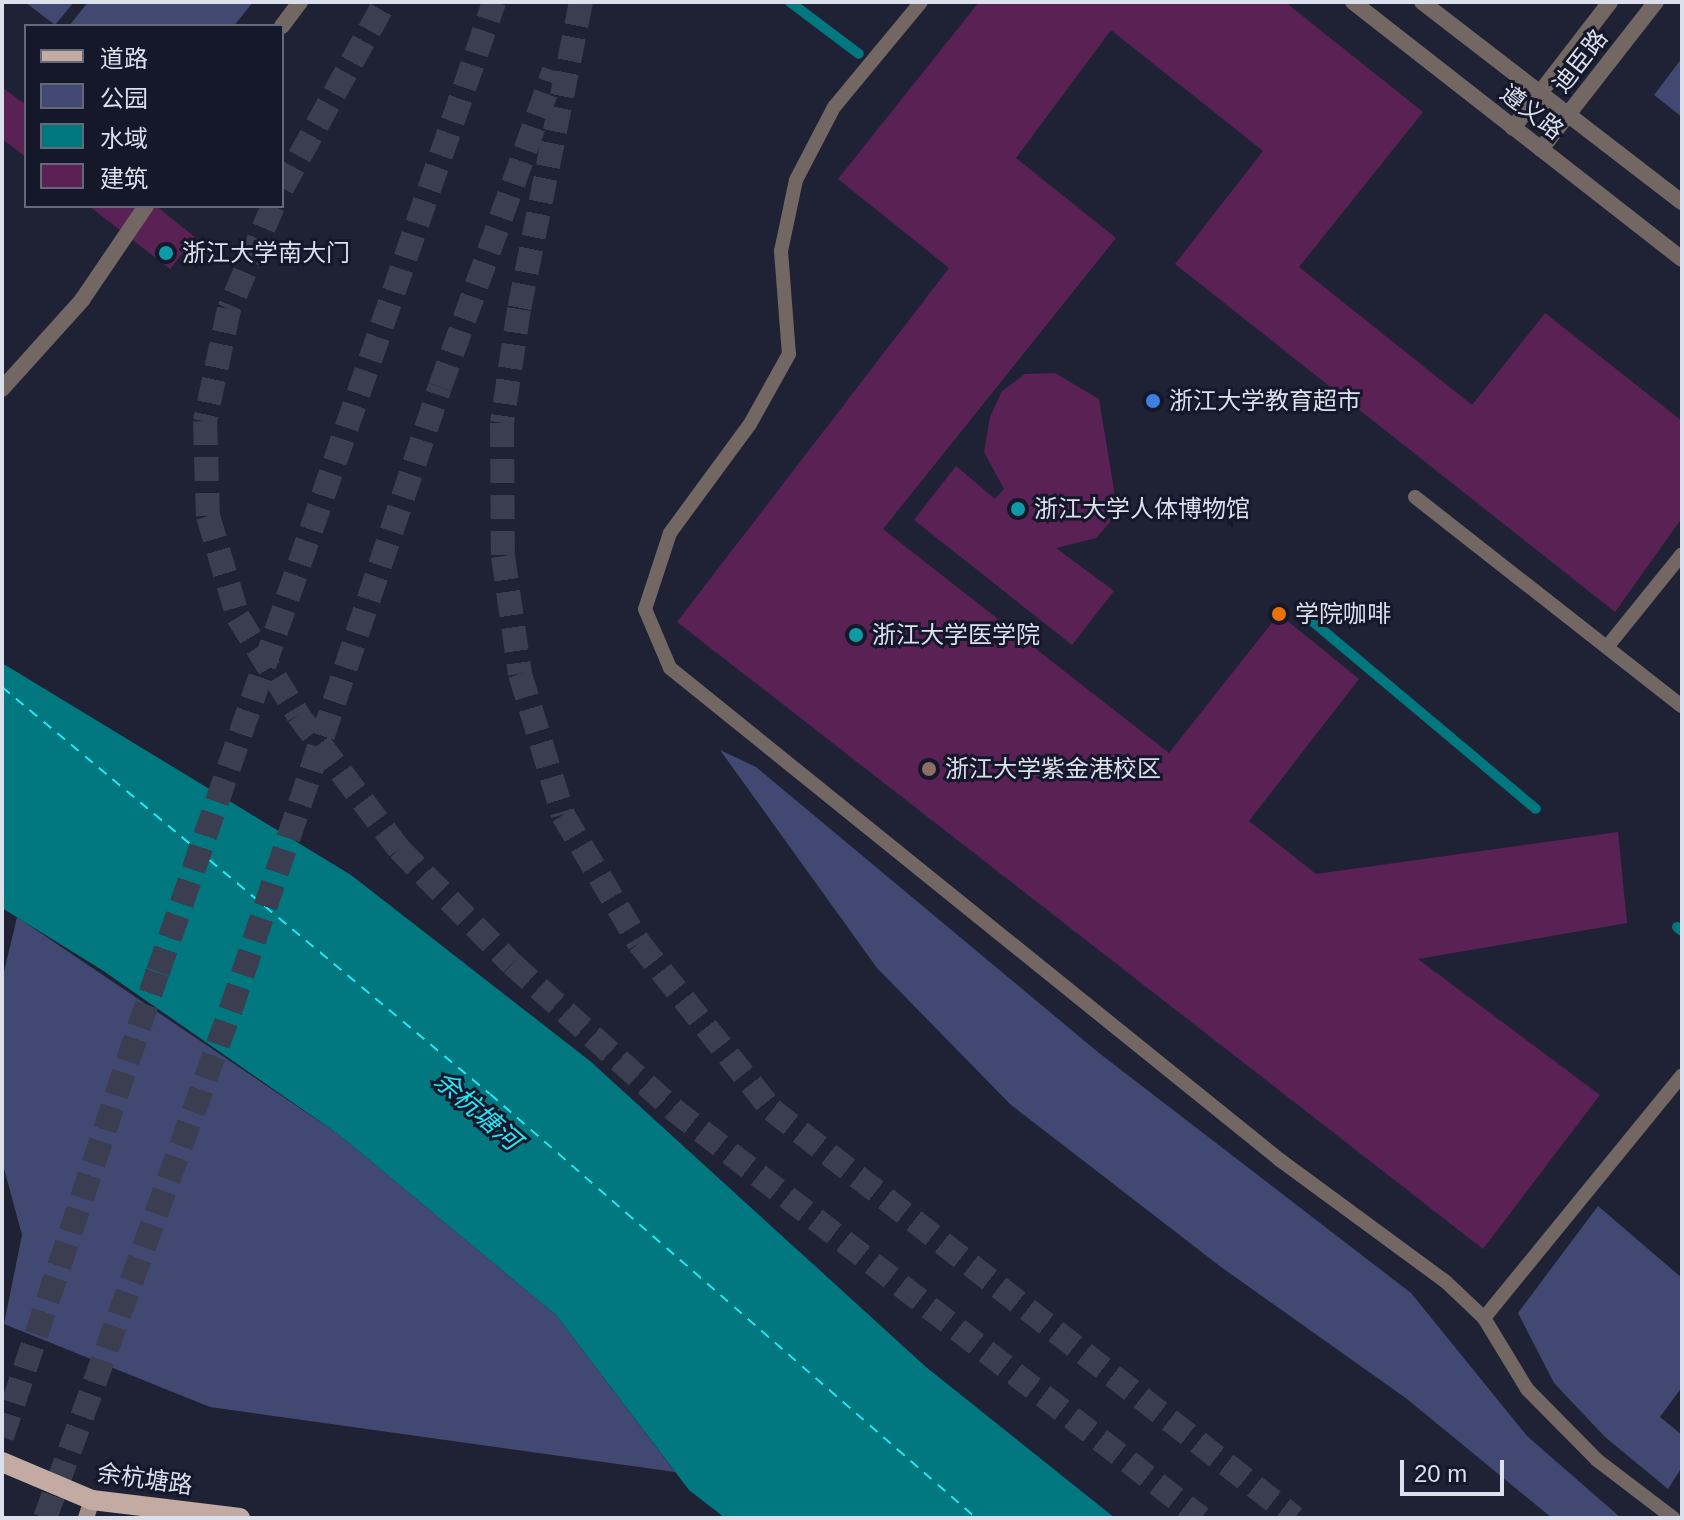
<!DOCTYPE html>
<html>
<head>
<meta charset="utf-8">
<style>
  body { margin:0 }
  #map { position:relative; width:1684px; height:1520px; overflow:hidden; background:#1e2234; font-family:Arial,"Noto Sans SC",sans-serif }
  div>[style] { position:absolute }
  .green>* { inset:0; background:#414871 }
  .water>* { inset:0; background:#01777f }
  .stream>* { height:10px; margin:-5px; padding:0 5px; transform-origin:5px; border-radius:5px; background:#01777f }
  .ferry>* { height:2px; margin-top:-1px; transform-origin:0; background:repeating-linear-gradient(90deg,#23e7f5 0 10px,transparent 0 18px) }
  .building>* { inset:0; background:#5a2155 }
  .highway-tunnel>* { height:24px; margin-top:-12px; transform-origin:0; background:repeating-linear-gradient(90deg,#3a3e50 0 24px,transparent 0 36px) }
  .lane>* { height:14px; margin:-7px; padding:0 7px; transform-origin:7px; border-radius:7px; background:#736763 }
  .street>* { height:16px; margin:-8px; padding:0 8px; transform-origin:8px; border-radius:8px; background:#736763 }
  .secondary>* { height:16px; margin:-8px; padding:0 8px; transform-origin:8px; border-radius:8px; background:#a08e87 }
  .primary>* { height:20px; margin:-10px; padding:0 10px; transform-origin:10px; border-radius:10px; background:#c3aba3 }
  .dots>* { width:22px; height:22px; translate:-50% -50%; box-sizing:border-box; border:4px solid #15182a; border-radius:50% }
  span { translate:-50% -50%; white-space:nowrap; text-align:center; line-height:1.15; -webkit-text-stroke:6px #15182a; paint-order:stroke }
  .street-label { font-size:24px; color:#dcdfec }
  .poi-label { font-size:24px; color:#dcdfec }
  .left { translate:0 -50%; text-align:left }
  .water-label { font-size:26px; color:#23e7f5; font-style:italic }
  .frame { position:absolute; inset:0; border:4px solid #dcdfec; pointer-events:none }
  .legend { position:absolute; left:24px; top:24px; width:260px; height:184px; box-sizing:border-box; background:#15182a; border:2px solid #656878; margin:0; padding:10px 14px; list-style:none; font-size:24px; color:#dcdfec }
  .legend li { display:flex; align-items:center; gap:16px; height:40px }
  .legend b { width:40px; border:2px solid #656878 }
  .scale { position:absolute; left:1400px; top:1460px; width:104px; height:36px; box-sizing:border-box; border:4px solid #dcdfec; border-top:0; padding-left:10px; font-size:24px; line-height:28px; white-space:nowrap; color:#dcdfec; -webkit-text-stroke:6px #15182a; paint-order:stroke }
</style>
</head>
<body>
<div id="map">
  <div class="green">
    <i style="clip-path:polygon(25px 2px,74px 2px,55px 25px)"></i>
    <i style="clip-path:polygon(88px 2px,253px 2px,234px 26px,69px 26px)"></i>
    <i style="clip-path:polygon(1682px 58px,1682px 117px,1654px 95px)"></i>
    <i style="clip-path:polygon(720px 750px,756px 767px,1099px 1053px,1411px 1293px,1527px 1436px,1621px 1518px,1552px 1518px,1407px 1399px,1221px 1267px,1010px 1104px,877px 968px)"></i>
    <i style="clip-path:polygon(17px 917px,338px 1134px,556px 1315px,675px 1472px,210px 1407px,4px 1324px,22px 1235px,2px 1161px,2px 980px)"></i>
    <i style="clip-path:polygon(1598px 1206px,1682px 1278px,1682px 1387px,1660px 1417px,1682px 1435px,1682px 1467px,1668px 1489px,1605px 1437px,1554px 1383px,1518px 1313px)"></i>
  </div>
  <div class="water">
    <i style="clip-path:polygon(2px 663px,351px 875px,590px 1061px,926px 1367px,1115px 1518px,725px 1518px,689px 1490px,556px 1315px,338px 1134px,102px 970px,2px 908px)"></i>
  </div>
  <div class="stream">
    <i style="left:790px;top:2px;width:86px;rotate:37deg"></i>
    <i style="left:1306px;top:616px;width:300px;rotate:40deg"></i>
    <i style="left:1677px;top:927px;width:6px;rotate:39deg"></i>
  </div>
  <div class="ferry">
    <i style="left:2px;top:687px;width:635px;rotate:39.83deg"></i>
    <i style="left:490px;top:1094px;width:645px;rotate:41.1deg"></i>
  </div>
  <div class="building">
    <i style="clip-path:polygon(979px 2px,1285px 2px,1423px 112px,1299px 267px,1472px 405px,1545px 313px,1682px 421px,1682px 518px,1615px 612px,1175px 264px,1263px 151px,1111px 30px,1016px 158px,1116px 238px,883px 529px,1169px 753px,1279px 614px,1359px 679px,1249px 821px,1316px 874px,1618px 832px,1627px 923px,1418px 959px,1600px 1095px,1483px 1249px,677px 622px,949px 268px,838px 179px)"></i>
    <i style="clip-path:polygon(2px 87px,26px 105px,26px 157px,2px 139px)"></i>
    <i style="clip-path:polygon(89px 206px,156px 206px,195px 237px,170px 269px)"></i>
    <i style="clip-path:polygon(1055px 373px,1099px 399px,1114px 490px,1112px 520px,1096px 538px,1056px 548px,1114px 591px,1072px 645px,914px 520px,956px 466px,995px 499px,1004px 489px,984px 452px,990px 417px,1002px 391px,1025px 374px)"></i>
  </div>
  <div class="highway-tunnel">
    <i style="left:581px;top:2px;width:313px;rotate:101.4deg"></i>
    <i style="left:519px;top:309px;width:115px;rotate:98.5deg"></i>
    <i style="left:502px;top:423px;width:133px;rotate:89.6deg"></i>
    <i style="left:503px;top:556px;width:119px;rotate:81.8deg"></i>
    <i style="left:520px;top:674px;width:147px;rotate:73deg"></i>
    <i style="left:563px;top:815px;width:149px;rotate:59.3deg"></i>
    <i style="left:639px;top:943px;width:213px;rotate:51.5deg"></i>
    <i style="left:772px;top:1110px;width:663px;rotate:37.96deg"></i>
    <i style="left:282px;top:188px;width:213px;rotate:-61deg"></i>
    <i style="left:273px;top:206px;width:112px;rotate:113.1deg"></i>
    <i style="left:229px;top:309px;width:115px;rotate:102.1deg"></i>
    <i style="left:205px;top:421px;width:95px;rotate:88.2deg"></i>
    <i style="left:208px;top:516px;width:105px;rotate:73.5deg"></i>
    <i style="left:238px;top:617px;width:115px;rotate:58.5deg"></i>
    <i style="left:298px;top:715px;width:168px;rotate:53deg"></i>
    <i style="left:399px;top:849px;width:161px;rotate:45.5deg"></i>
    <i style="left:512px;top:964px;width:217px;rotate:42deg"></i>
    <i style="left:673px;top:1109px;width:668px;rotate:37.76deg"></i>
    <i style="left:2px;top:1437px;width:490px;rotate:-71.5deg"></i>
    <i style="left:158px;top:972px;width:1027px;rotate:-70.89deg"></i>
    <i style="left:45px;top:1518px;width:542px;rotate:-69.93deg"></i>
    <i style="left:231px;top:1009px;width:656px;rotate:-71.43deg"></i>
    <i style="left:440px;top:387px;width:336px;rotate:-70.2deg"></i>
  </div>
  <div class="lane">
    <i style="left:921px;top:2px;width:136px;rotate:129.6deg"></i>
    <i style="left:834px;top:107px;width:82px;rotate:117.5deg"></i>
    <i style="left:796px;top:180px;width:73px;rotate:101.9deg"></i>
    <i style="left:781px;top:251px;width:103px;rotate:85.6deg"></i>
    <i style="left:789px;top:354px;width:80px;rotate:119.1deg"></i>
    <i style="left:750px;top:424px;width:135px;rotate:126.3deg"></i>
    <i style="left:670px;top:533px;width:80px;rotate:108.2deg"></i>
    <i style="left:645px;top:609px;width:64px;rotate:67deg"></i>
    <i style="left:670px;top:668px;width:784px;rotate:38.89deg"></i>
    <i style="left:1280px;top:1160px;width:205px;rotate:36.3deg"></i>
    <i style="left:1445px;top:1281px;width:54px;rotate:43.5deg"></i>
    <i style="left:1484px;top:1318px;width:83px;rotate:58.8deg"></i>
    <i style="left:1527px;top:1389px;width:100px;rotate:45.4deg"></i>
    <i style="left:1597px;top:1460px;width:96px;rotate:37.3deg"></i>
    <i style="left:1415px;top:497px;width:339px;rotate:38.1deg"></i>
    <i style="left:1607px;top:647px;width:119px;rotate:-51.1deg"></i>
    <i style="left:1484px;top:1318px;width:313px;rotate:-50.8deg"></i>
  </div>
  <div class="street">
    <i style="left:1353px;top:2px;width:417px;rotate:38deg"></i>
    <i style="left:1422px;top:2px;width:328px;rotate:37.6deg"></i>
    <i style="left:282px;top:26px;width:30px;rotate:-53deg"></i>
    <i style="left:1513px;top:128px;width:159px;rotate:-52.4deg"></i>
    <i style="left:1541px;top:149px;width:187px;rotate:-52deg"></i>
    <i style="left:2px;top:389px;width:120px;rotate:-48deg"></i>
    <i style="left:82px;top:300px;width:114px;rotate:-55.8deg"></i>
  </div>
  <div class="secondary">
    <i style="left:86px;top:1518px;width:19px;rotate:-72deg"></i>
  </div>
  <div class="primary">
    <i style="left:2px;top:1462px;width:98px;rotate:22.9deg"></i>
    <i style="left:92px;top:1500px;width:149px;rotate:6.9deg"></i>
  </div>
  <div class="dots">
    <i style="left:166px;top:253px;background:#0f9aa8"></i>
    <i style="left:1153px;top:401px;background:#3f7fe0"></i>
    <i style="left:1018px;top:509px;background:#0f9aa8"></i>
    <i style="left:1279px;top:614px;background:#e8710a"></i>
    <i style="left:856px;top:635px;background:#0f9aa8"></i>
    <i style="left:929px;top:769px;background:#8d6e63"></i>
  </div>
  <div class="street-label">
    <span style="left:1580px;top:61px;rotate:-52deg">迪臣路</span>
    <span style="left:1532px;top:112px;rotate:38deg">遵义路</span>
    <span style="left:145px;top:1479px;rotate:8deg">余杭塘路</span>
  </div>
  <div class="poi-label">
    <span class="left" style="left:182px;top:253px">浙江大学南大门</span>
    <span class="left" style="left:1169px;top:401px">浙江大学教育超市</span>
    <span class="left" style="left:1034px;top:509px">浙江大学人体博物馆</span>
    <span class="left" style="left:1295px;top:614px">学院咖啡</span>
    <span class="left" style="left:872px;top:635px">浙江大学医学院</span>
    <span class="left" style="left:945px;top:769px">浙江大学紫金港校区</span>
  </div>
  <div class="water-label">
    <span style="left:477px;top:1111px;rotate:41deg">余杭塘河</span>
  </div>
  <div class="frame"></div>
  <ul class="legend">
  <li><b style="height:10px;background:#c3aba3"></b>道路</li>
  <li><b style="height:22px;background:#414871"></b>公园</li>
  <li><b style="height:22px;background:#01777f"></b>水域</li>
  <li><b style="height:22px;background:#5a2155"></b>建筑</li>
  </ul>
  <div class="scale">20 m</div>
</div>
</body>
</html>
